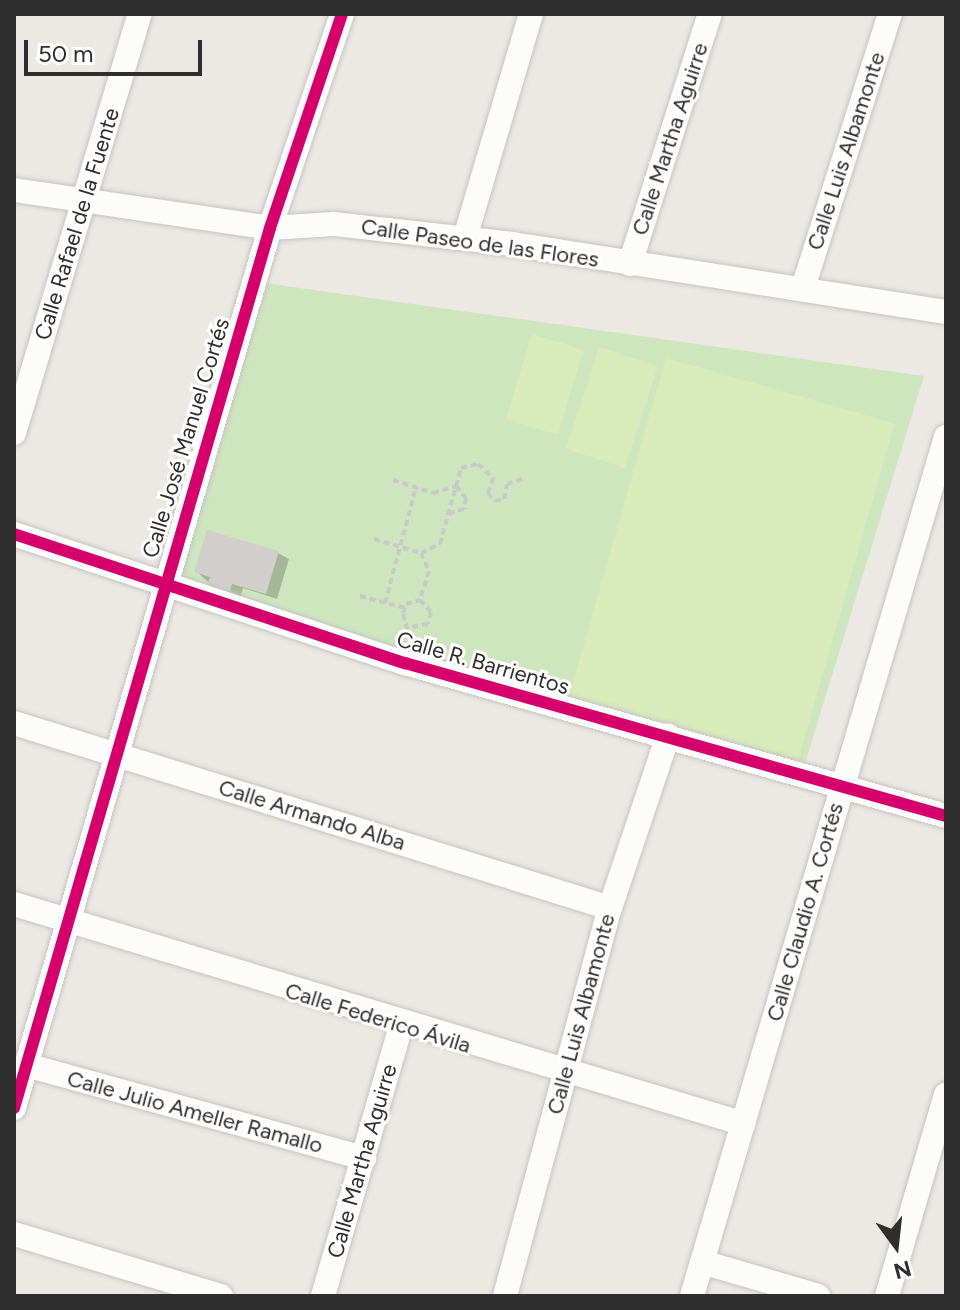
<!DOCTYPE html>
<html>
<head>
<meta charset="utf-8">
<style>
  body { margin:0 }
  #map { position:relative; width:960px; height:1310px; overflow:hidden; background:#ece8e4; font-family:Figtree,sans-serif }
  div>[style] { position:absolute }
  .green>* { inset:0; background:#cee6be }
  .pitch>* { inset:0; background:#d9eabb; transform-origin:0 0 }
  .shadow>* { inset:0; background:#0003 }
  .building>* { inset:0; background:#d1cecb }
  .path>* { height:4px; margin-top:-2px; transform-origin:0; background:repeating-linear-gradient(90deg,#c9c9c8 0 6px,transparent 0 10px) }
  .roads { filter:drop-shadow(0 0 2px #c5c4c5) drop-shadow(0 0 2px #c5c4c5) }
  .street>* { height:24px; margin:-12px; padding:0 12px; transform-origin:12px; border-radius:12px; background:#fcfcfb }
  .cycleway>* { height:12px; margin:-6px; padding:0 6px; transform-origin:6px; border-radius:6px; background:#d6006c }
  span { translate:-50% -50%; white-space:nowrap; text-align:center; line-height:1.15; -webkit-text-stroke:6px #fff; paint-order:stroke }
  .street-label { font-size:22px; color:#2e2e2e }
  .frame { position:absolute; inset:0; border:16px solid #2e2e2e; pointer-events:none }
  .north { position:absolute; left:856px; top:1206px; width:80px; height:80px; -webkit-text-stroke:6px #fff; paint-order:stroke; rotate:165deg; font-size:22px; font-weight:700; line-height:32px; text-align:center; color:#2e2e2e }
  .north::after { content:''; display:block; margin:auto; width:28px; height:36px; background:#2e2e2e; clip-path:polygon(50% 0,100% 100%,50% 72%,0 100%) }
  .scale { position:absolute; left:24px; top:40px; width:178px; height:36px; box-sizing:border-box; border:4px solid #2e2e2e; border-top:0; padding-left:10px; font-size:24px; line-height:28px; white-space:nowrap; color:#2e2e2e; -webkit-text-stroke:6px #fff; paint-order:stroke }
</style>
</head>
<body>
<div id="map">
  <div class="green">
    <i style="clip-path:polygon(250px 281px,924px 376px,799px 783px,406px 659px,161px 597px)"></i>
  </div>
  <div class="pitch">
    <i style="left:532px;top:334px;width:54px;height:89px;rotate:17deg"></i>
    <i style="left:599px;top:347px;width:62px;height:107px;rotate:18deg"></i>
    <i style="left:666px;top:358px;width:238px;height:361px;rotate:16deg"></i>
  </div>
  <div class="shadow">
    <i style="clip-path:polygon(278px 553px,289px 559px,277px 599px,243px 588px,240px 599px,220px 593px,197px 572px)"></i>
  </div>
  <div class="building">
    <i style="clip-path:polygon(207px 530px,279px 551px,266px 594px,232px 584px,229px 594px,207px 588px,210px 577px,194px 572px)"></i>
  </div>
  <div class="path">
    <i style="left:393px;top:480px;width:42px;rotate:18deg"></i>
    <i style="left:433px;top:493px;width:24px;rotate:-17deg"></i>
    <i style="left:456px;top:486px;width:16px;rotate:50deg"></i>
    <i style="left:466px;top:498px;width:11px;rotate:100deg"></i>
    <i style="left:464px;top:509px;width:17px;rotate:163deg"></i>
    <i style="left:456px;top:486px;width:19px;rotate:-74deg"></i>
    <i style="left:461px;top:468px;width:17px;rotate:-13deg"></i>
    <i style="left:478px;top:464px;width:21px;rotate:43deg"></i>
    <i style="left:493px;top:478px;width:16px;rotate:108deg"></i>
    <i style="left:488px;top:493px;width:11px;rotate:49deg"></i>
    <i style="left:495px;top:501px;width:9px;rotate:-13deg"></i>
    <i style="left:504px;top:499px;width:15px;rotate:-79deg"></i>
    <i style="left:507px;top:484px;width:20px;rotate:-18deg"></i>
    <i style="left:374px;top:539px;width:49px;rotate:16.6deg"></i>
    <i style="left:421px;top:553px;width:20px;rotate:66deg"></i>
    <i style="left:429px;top:571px;width:30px;rotate:107deg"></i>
    <i style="left:421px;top:553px;width:21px;rotate:-25deg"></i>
    <i style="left:440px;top:544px;width:60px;rotate:-74.6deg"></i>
    <i style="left:360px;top:596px;width:47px;rotate:14.9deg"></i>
    <i style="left:385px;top:603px;width:120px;rotate:-75deg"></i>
    <i style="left:410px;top:639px;width:27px;rotate:-105deg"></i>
    <i style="left:403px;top:613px;width:9px;rotate:-72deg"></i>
    <i style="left:406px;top:604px;width:15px;rotate:-16deg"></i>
    <i style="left:420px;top:600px;width:16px;rotate:47deg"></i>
    <i style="left:431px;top:612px;width:12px;rotate:104deg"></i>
    <i style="left:428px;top:624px;width:16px;rotate:169deg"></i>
  </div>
  <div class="roads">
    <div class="street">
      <i style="left:14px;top:190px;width:259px;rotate:8.4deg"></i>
      <i style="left:270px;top:228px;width:64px;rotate:-3.6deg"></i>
      <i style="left:334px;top:224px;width:179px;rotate:6.4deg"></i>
      <i style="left:512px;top:244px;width:439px;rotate:8.9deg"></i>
      <i style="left:465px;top:238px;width:234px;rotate:-73.6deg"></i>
      <i style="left:630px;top:264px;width:262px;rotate:-72.3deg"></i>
      <i style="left:803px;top:288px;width:287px;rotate:-72.4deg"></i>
      <i style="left:14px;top:433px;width:438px;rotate:-73.3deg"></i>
      <i style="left:14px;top:534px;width:412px;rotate:18.3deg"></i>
      <i style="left:405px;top:663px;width:562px;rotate:15.79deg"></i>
      <i style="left:14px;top:723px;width:624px;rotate:17.24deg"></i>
      <i style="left:14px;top:904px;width:762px;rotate:16.77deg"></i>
      <i style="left:26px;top:1065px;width:351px;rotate:15.4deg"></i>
      <i style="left:14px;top:1108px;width:916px;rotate:-73.78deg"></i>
      <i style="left:270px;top:228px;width:226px;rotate:-71.4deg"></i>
      <i style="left:14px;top:1234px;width:216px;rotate:16.7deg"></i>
      <i style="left:702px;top:1262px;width:121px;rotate:16.3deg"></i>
      <i style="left:323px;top:1296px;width:281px;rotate:-73.9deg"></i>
      <i style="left:505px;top:1296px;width:402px;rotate:-74.9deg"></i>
      <i style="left:610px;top:908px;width:182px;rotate:-71.4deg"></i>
      <i style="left:692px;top:1296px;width:896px;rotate:-73.53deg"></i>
      <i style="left:887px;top:1296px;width:210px;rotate:-73.7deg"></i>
    </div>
  </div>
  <div class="cycleway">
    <i style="left:14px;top:534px;width:412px;rotate:18.3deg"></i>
    <i style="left:405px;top:663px;width:562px;rotate:15.79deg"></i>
    <i style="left:14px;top:1108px;width:916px;rotate:-73.78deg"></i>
    <i style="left:270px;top:228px;width:226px;rotate:-71.4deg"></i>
  </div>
  <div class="street-label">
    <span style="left:670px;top:139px;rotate:-72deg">Calle Martha Aguirre</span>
    <span style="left:846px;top:151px;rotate:-72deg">Calle Luis Albamonte</span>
    <span style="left:77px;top:224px;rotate:-73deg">Calle Rafael de la Fuente</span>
    <span style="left:480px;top:243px;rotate:8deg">Calle Paseo de las Flores</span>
    <span style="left:186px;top:438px;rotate:-73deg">Calle José Manuel Cortés</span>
    <span style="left:483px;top:663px;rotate:16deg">Calle R. Barrientos</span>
    <span style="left:312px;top:815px;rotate:17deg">Calle Armando Alba</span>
    <span style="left:805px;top:912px;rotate:-74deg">Calle Claudio A. Cortés</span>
    <span style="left:581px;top:1014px;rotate:-75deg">Calle Luis Albamonte</span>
    <span style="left:378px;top:1018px;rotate:17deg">Calle Federico Ávila</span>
    <span style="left:195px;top:1112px;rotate:15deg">Calle Julio Ameller Ramallo</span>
    <span style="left:362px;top:1161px;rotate:-74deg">Calle Martha Aguirre</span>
  </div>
  <div class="frame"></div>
  <div class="north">N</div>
  <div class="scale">50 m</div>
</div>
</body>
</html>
